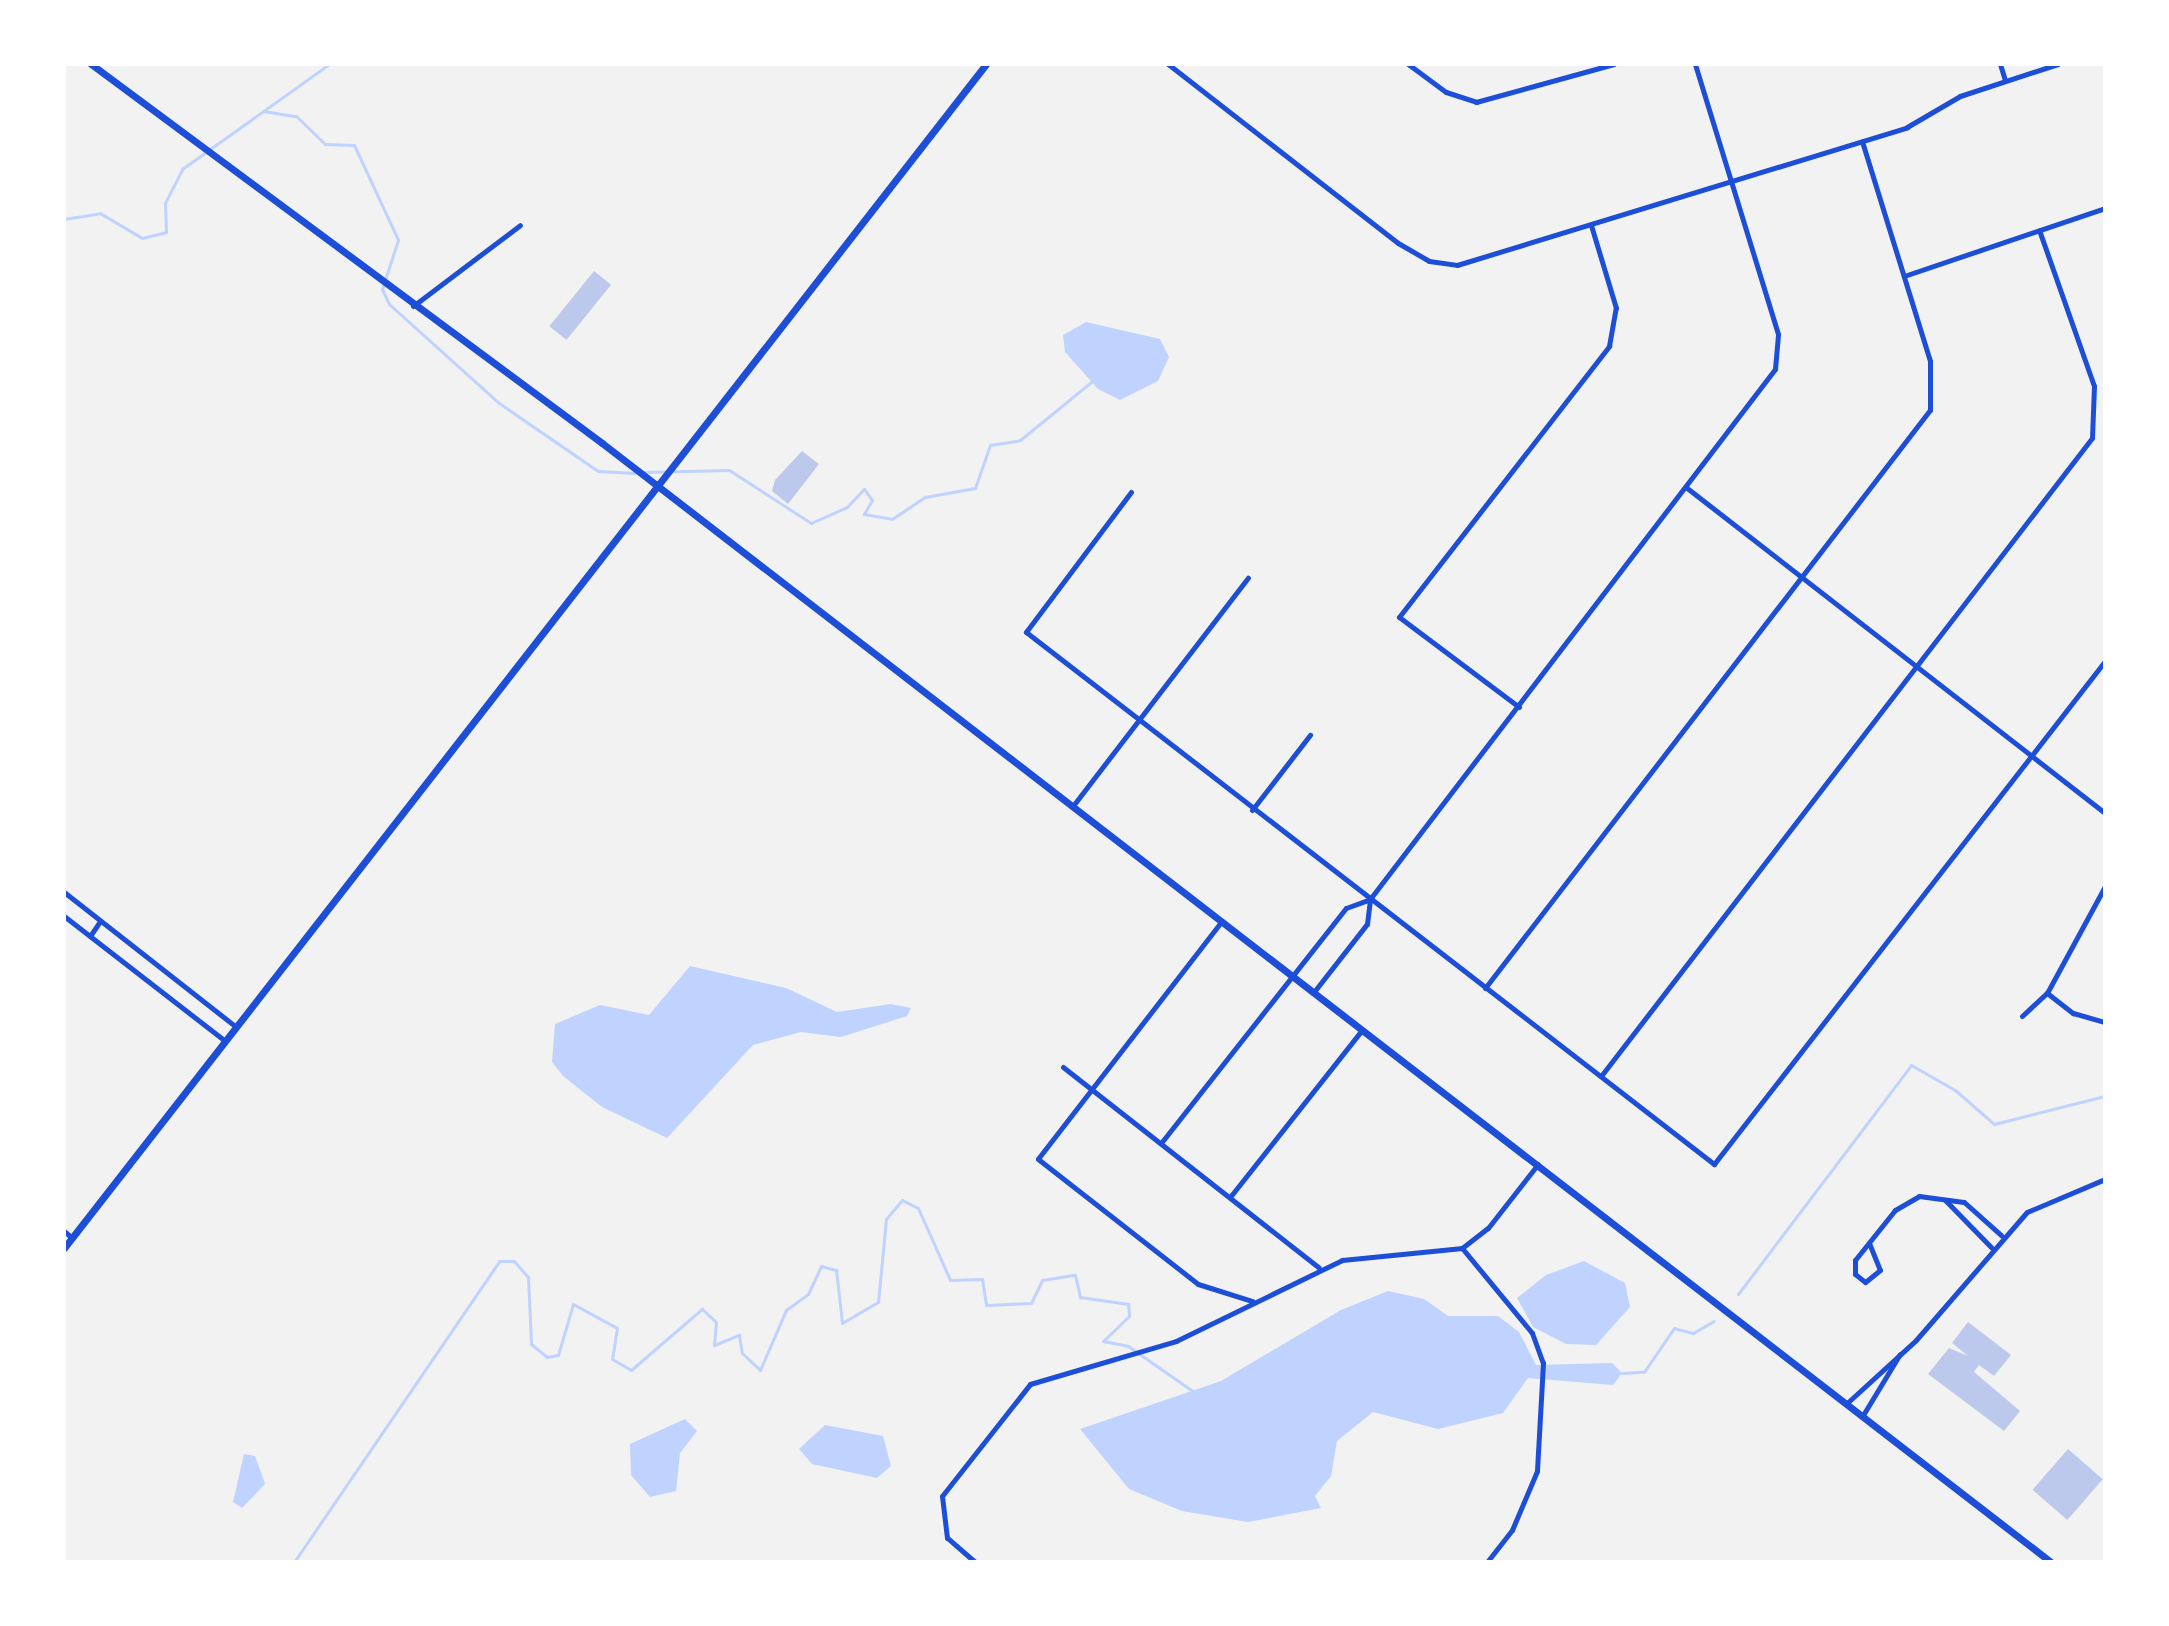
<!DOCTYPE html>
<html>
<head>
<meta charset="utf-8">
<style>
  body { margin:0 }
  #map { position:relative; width:2169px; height:1626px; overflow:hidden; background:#f2f2f2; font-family:Ubuntu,sans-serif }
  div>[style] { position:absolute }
  .water>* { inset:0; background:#bfd3fe }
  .stream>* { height:3px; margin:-1.5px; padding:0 1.5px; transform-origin:1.5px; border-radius:1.5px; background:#bfd3fe }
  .building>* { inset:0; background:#bdc9ec; transform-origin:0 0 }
  .minor>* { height:5px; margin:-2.5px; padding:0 2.5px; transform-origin:2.5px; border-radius:2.5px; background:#1d4ed8 }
  .secondary>* { height:7px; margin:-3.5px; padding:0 3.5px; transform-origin:3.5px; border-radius:3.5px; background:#1d4ed8 }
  span { translate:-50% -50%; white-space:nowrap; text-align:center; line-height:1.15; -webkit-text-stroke:6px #fff; paint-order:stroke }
  .frame { position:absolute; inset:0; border:66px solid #fff; pointer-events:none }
</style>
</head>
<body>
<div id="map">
  <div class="water">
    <i style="clip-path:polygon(1086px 322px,1160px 339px,1169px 357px,1158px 381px,1120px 400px,1098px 389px,1065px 352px,1063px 335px)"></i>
    <i style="clip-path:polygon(690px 966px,786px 988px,837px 1012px,891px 1004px,911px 1008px,907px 1016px,841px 1037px,801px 1032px,753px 1045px,667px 1138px,602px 1107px,563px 1076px,552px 1062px,555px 1024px,600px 1005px,649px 1015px)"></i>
    <i style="clip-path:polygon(1584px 1261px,1625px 1283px,1630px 1307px,1596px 1345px,1566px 1344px,1533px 1327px,1517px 1298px,1546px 1275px)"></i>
    <i style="clip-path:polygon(1388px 1291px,1424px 1299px,1448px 1316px,1498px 1316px,1519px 1332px,1536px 1365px,1612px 1363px,1622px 1373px,1613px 1385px,1528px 1378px,1503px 1413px,1438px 1429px,1373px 1412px,1337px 1441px,1331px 1476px,1315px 1496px,1321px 1508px,1248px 1522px,1182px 1511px,1129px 1489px,1080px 1429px,1221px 1381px,1341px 1310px)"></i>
    <i style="clip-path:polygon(685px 1419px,697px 1431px,680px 1453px,676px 1491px,650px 1497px,631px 1475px,630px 1444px)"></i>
    <i style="clip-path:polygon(825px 1425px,883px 1436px,891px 1466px,877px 1478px,812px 1464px,799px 1449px)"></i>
    <i style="clip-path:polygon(244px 1454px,255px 1456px,265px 1484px,242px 1508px,233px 1502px)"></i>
  </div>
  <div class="stream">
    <i style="left:263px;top:111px;width:33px;rotate:9deg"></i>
    <i style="left:296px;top:116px;width:40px;rotate:44deg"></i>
    <i style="left:325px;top:144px;width:29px;rotate:2deg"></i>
    <i style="left:354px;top:145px;width:105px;rotate:65.1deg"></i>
    <i style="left:398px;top:240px;width:52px;rotate:108.1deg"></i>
    <i style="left:382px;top:289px;width:17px;rotate:65deg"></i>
    <i style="left:389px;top:304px;width:148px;rotate:42deg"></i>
    <i style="left:499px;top:403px;width:120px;rotate:34.5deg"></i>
    <i style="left:598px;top:471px;width:37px;rotate:3deg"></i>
    <i style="left:64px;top:219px;width:36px;rotate:-9deg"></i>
    <i style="left:100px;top:213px;width:49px;rotate:30.8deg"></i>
    <i style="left:142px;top:238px;width:25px;rotate:-14deg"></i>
    <i style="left:166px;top:232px;width:29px;rotate:-92deg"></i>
    <i style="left:165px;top:203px;width:38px;rotate:-63deg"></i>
    <i style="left:182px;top:169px;width:181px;rotate:-35.5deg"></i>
    <i style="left:643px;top:472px;width:86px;rotate:-1.3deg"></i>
    <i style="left:729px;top:470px;width:98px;rotate:32.9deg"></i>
    <i style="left:811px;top:523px;width:39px;rotate:-24deg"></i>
    <i style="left:847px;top:507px;width:25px;rotate:-47deg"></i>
    <i style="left:864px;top:489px;width:14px;rotate:54deg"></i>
    <i style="left:872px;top:500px;width:16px;rotate:120deg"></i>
    <i style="left:864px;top:514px;width:28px;rotate:10deg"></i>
    <i style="left:892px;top:519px;width:40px;rotate:-34deg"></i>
    <i style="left:925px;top:497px;width:51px;rotate:-10.2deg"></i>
    <i style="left:975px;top:488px;width:46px;rotate:-70.8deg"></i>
    <i style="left:990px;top:445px;width:30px;rotate:-9deg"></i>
    <i style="left:1020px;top:440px;width:92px;rotate:-39.2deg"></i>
    <i style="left:1738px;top:1294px;width:287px;rotate:-52.9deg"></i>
    <i style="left:1911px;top:1065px;width:51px;rotate:29.6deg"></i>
    <i style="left:1955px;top:1090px;width:52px;rotate:41.1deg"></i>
    <i style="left:1994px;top:1124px;width:114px;rotate:-14.2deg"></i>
    <i style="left:1622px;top:1373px;width:22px;rotate:-3deg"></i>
    <i style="left:1644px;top:1372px;width:53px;rotate:-55.7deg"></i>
    <i style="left:1674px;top:1328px;width:20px;rotate:15deg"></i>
    <i style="left:1693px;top:1333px;width:24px;rotate:-30deg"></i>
    <i style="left:294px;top:1562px;width:364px;rotate:-55.7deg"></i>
    <i style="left:499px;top:1261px;width:15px"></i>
    <i style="left:514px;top:1261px;width:21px;rotate:49deg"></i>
    <i style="left:528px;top:1277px;width:67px;rotate:87.4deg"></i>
    <i style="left:531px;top:1344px;width:21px;rotate:39deg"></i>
    <i style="left:547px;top:1357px;width:11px;rotate:-10deg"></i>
    <i style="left:558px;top:1355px;width:53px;rotate:-73.6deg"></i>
    <i style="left:573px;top:1304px;width:50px;rotate:28.6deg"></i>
    <i style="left:617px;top:1328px;width:31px;rotate:99deg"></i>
    <i style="left:612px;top:1359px;width:22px;rotate:30deg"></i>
    <i style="left:631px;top:1370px;width:94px;rotate:-40.7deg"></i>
    <i style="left:702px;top:1309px;width:19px;rotate:43deg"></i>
    <i style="left:716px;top:1322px;width:23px;rotate:95deg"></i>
    <i style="left:714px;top:1345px;width:27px;rotate:-22deg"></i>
    <i style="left:739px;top:1335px;width:18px;rotate:81deg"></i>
    <i style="left:742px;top:1353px;width:25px;rotate:43deg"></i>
    <i style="left:760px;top:1370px;width:65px;rotate:-66.6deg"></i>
    <i style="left:786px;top:1310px;width:27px;rotate:-36deg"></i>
    <i style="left:808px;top:1294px;width:31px;rotate:-65deg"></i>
    <i style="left:821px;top:1266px;width:16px;rotate:15deg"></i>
    <i style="left:836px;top:1270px;width:53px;rotate:83.5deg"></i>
    <i style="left:842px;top:1323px;width:42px;rotate:-30.3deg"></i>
    <i style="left:878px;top:1302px;width:83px;rotate:-84.5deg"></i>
    <i style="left:886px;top:1219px;width:25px;rotate:-50deg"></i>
    <i style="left:902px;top:1200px;width:18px;rotate:27deg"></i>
    <i style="left:918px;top:1208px;width:79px;rotate:66deg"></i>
    <i style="left:950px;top:1280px;width:32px;rotate:-2deg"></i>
    <i style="left:982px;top:1279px;width:26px;rotate:81deg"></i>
    <i style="left:986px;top:1305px;width:45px;rotate:-2.5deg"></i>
    <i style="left:1031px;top:1303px;width:25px;rotate:-64deg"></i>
    <i style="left:1042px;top:1280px;width:33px;rotate:-9deg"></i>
    <i style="left:1075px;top:1275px;width:23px;rotate:77deg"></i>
    <i style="left:1080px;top:1297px;width:49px;rotate:8.3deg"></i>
    <i style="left:1128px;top:1304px;width:12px;rotate:85deg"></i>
    <i style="left:1129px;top:1316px;width:36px;rotate:136deg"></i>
    <i style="left:1103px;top:1341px;width:25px;rotate:11deg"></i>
    <i style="left:1128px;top:1346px;width:77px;rotate:34.9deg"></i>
  </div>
  <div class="building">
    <i style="left:594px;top:271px;width:22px;height:71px;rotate:39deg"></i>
    <i style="clip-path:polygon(802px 451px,819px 464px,788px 504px,772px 491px,775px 480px)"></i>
    <i style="clip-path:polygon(1968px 1322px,2011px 1355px,1994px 1376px,1979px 1365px,1974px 1372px,2020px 1411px,2004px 1431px,1928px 1374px,1949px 1348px,1968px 1356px,1952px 1343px)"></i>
    <i style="left:2068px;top:1449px;width:46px;height:54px;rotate:41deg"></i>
  </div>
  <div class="minor">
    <i style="left:1168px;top:64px;width:291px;rotate:37.9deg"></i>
    <i style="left:1398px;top:243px;width:36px;rotate:30deg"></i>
    <i style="left:1429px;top:261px;width:28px;rotate:8deg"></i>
    <i style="left:1457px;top:265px;width:471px;rotate:-17deg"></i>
    <i style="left:1907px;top:127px;width:61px;rotate:-30.3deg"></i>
    <i style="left:1960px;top:96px;width:103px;rotate:-18.1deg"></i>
    <i style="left:1408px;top:64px;width:47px;rotate:36.4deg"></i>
    <i style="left:1446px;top:92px;width:32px;rotate:18deg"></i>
    <i style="left:1476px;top:102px;width:143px;rotate:-15.4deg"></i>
    <i style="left:2000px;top:64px;width:17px;rotate:73deg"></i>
    <i style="left:1904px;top:276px;width:212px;rotate:-18.7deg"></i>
    <i style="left:413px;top:306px;width:134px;rotate:-37.1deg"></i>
    <i style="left:1687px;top:488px;width:529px;rotate:37.87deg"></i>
    <i style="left:1131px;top:492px;width:175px;rotate:126.9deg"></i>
    <i style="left:1026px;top:632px;width:870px;rotate:37.71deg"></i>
    <i style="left:1714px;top:1164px;width:637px;rotate:-52.14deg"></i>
    <i style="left:1519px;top:707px;width:150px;rotate:-143.1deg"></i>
    <i style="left:1399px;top:617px;width:343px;rotate:-52.2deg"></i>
    <i style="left:1609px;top:346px;width:39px;rotate:-80deg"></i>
    <i style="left:1616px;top:308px;width:87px;rotate:-106.8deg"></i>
    <i style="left:1072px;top:807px;width:289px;rotate:-52.5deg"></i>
    <i style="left:1252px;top:810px;width:95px;rotate:-52.3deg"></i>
    <i style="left:64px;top:892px;width:219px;rotate:38.1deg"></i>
    <i style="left:64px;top:916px;width:204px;rotate:37.8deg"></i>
    <i style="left:1221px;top:922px;width:299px;rotate:127.7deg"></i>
    <i style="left:1038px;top:1159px;width:203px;rotate:38deg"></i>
    <i style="left:1198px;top:1284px;width:57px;rotate:17.5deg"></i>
    <i style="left:90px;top:936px;width:18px;rotate:-56deg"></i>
    <i style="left:1485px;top:988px;width:729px;rotate:-52.41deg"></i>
    <i style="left:1930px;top:410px;width:49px;rotate:-90deg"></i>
    <i style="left:1930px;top:361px;width:230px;rotate:-107.2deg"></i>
    <i style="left:1313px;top:993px;width:88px;rotate:-52deg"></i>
    <i style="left:1367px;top:924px;width:25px;rotate:-83deg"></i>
    <i style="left:1370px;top:899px;width:667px;rotate:-52.61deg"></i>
    <i style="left:1775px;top:369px;width:35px;rotate:-85deg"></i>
    <i style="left:1778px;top:334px;width:282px;rotate:-107.1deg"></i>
    <i style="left:2047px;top:993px;width:33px;rotate:38deg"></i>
    <i style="left:2073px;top:1013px;width:33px;rotate:16deg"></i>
    <i style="left:2022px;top:1016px;width:34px;rotate:-43deg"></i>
    <i style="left:2047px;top:993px;width:122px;rotate:-61.5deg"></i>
    <i style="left:1063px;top:1067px;width:325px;rotate:38.1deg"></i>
    <i style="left:1601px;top:1076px;width:805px;rotate:-52.42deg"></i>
    <i style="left:2092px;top:438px;width:52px;rotate:-87.8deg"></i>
    <i style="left:2094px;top:386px;width:165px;rotate:-109.4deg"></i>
    <i style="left:1161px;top:1143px;width:299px;rotate:-51.8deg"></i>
    <i style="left:1346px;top:908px;width:23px;rotate:-20deg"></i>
    <i style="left:1230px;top:1197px;width:213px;rotate:-51.7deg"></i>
    <i style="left:1945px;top:1200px;width:66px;rotate:45.6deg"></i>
    <i style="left:64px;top:1231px;width:11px;rotate:41deg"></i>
    <i style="left:1869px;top:1243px;width:29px;rotate:68deg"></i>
    <i style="left:1880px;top:1270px;width:19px;rotate:141deg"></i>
    <i style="left:1865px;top:1282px;width:13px;rotate:-141deg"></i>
    <i style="left:1855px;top:1274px;width:14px;rotate:-90deg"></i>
    <i style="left:1855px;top:1260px;width:64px;rotate:-51.3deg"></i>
    <i style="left:1895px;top:1210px;width:28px;rotate:-30deg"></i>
    <i style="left:1919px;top:1196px;width:45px;rotate:7.6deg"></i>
    <i style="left:1964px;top:1202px;width:50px;rotate:41.7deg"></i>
    <i style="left:1462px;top:1248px;width:110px;rotate:50.5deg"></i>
    <i style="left:1532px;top:1333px;width:32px;rotate:70deg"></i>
    <i style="left:1543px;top:1363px;width:108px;rotate:93.2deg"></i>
    <i style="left:1537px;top:1471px;width:64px;rotate:113deg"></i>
    <i style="left:1512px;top:1530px;width:41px;rotate:128deg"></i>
    <i style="left:1847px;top:1403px;width:93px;rotate:-42.4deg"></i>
    <i style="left:1916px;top:1340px;width:169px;rotate:-49.1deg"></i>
    <i style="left:2027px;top:1212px;width:85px;rotate:-22.9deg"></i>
    <i style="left:1863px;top:1415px;width:71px;rotate:-58.8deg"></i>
    <i style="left:975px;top:1562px;width:37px;rotate:-139deg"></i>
    <i style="left:947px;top:1538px;width:42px;rotate:-96.8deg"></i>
    <i style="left:942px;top:1496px;width:142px;rotate:-51.8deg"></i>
    <i style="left:1030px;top:1384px;width:152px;rotate:-16.4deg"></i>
    <i style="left:1176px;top:1341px;width:185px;rotate:-26deg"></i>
    <i style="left:1342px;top:1260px;width:121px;rotate:-5.7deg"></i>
    <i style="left:1462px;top:1248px;width:33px;rotate:-38deg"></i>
    <i style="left:1488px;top:1228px;width:81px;rotate:-52deg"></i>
  </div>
  <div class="secondary">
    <i style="left:91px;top:64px;width:636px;rotate:36.56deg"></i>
    <i style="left:602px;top:443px;width:1831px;rotate:37.68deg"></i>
    <i style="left:64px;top:1248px;width:1501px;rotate:-52.09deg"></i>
  </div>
  <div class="frame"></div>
</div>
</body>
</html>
